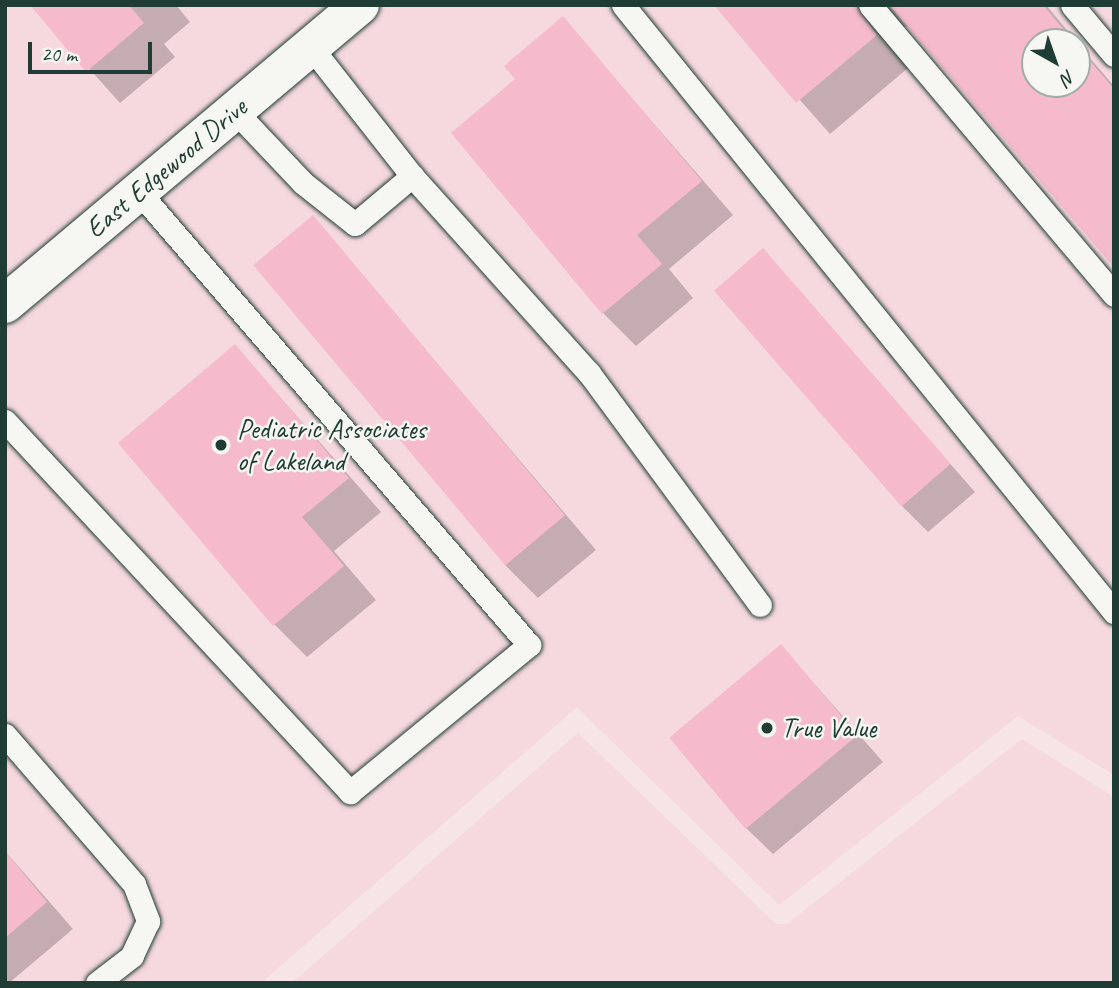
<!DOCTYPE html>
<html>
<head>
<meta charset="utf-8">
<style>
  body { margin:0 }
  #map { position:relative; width:1119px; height:988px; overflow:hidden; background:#f6e4e7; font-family:Caveat,sans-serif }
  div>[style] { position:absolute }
  .built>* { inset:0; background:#f6d8df }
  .shadow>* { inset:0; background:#0003 }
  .building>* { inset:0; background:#f5bbcc; transform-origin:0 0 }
  .roads { filter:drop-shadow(0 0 2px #1f3d34) drop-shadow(0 0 2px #1f3d34) }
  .service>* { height:23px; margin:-11.5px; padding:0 11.5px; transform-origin:11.5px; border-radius:11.5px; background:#f6f6f2 }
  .secondary>* { height:38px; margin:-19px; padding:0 19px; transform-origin:19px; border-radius:19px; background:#f6f6f2 }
  .dots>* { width:19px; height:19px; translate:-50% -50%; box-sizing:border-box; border:4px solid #f6f6f2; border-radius:50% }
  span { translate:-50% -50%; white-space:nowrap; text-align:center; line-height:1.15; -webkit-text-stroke:5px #f6f6f2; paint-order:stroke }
  .street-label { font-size:28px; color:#1f3d34 }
  .poi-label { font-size:28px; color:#1f3d34 }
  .left { translate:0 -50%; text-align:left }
  .frame { position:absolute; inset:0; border:7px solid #1f3d34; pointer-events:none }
  .north { position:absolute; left:1021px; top:28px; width:70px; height:70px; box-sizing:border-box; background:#f6f6f2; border:2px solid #a0aca6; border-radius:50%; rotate:140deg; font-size:19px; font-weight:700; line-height:28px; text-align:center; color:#1f3d34 }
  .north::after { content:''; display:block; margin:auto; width:24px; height:32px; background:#1f3d34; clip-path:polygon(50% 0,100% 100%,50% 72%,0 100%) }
  .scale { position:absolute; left:28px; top:42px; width:124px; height:32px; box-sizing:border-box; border:4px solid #1f3d34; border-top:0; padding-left:9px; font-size:21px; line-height:24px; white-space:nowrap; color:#1f3d34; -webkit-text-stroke:5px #f6f6f2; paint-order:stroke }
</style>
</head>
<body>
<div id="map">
  <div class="built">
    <i style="clip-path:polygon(evenodd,5px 5px,1114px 5px,1114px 775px,1018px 716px,779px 905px,577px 707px,261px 983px,5px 983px,5px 5px,1035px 42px,1077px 42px,1077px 84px,1035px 84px,1035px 42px)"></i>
    <i style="clip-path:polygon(578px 733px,776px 924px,787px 924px,1022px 739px,1114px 797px,1114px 983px,292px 983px)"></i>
  </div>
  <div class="shadow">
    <i style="clip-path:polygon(32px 5px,176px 5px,190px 22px,164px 44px,175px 57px,120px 103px)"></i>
    <i style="clip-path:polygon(716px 5px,1046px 5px,1077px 42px,1035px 42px,1035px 84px,1077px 84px,1077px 43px,1114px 86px,1114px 267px,909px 27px,894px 25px,887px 40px,908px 68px,830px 134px)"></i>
    <i style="clip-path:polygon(563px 19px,733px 215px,669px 269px,693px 298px,636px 346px,603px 313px,518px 79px)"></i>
    <i style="clip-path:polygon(313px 218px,596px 550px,538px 598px,505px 565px)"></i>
    <i style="clip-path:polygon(763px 251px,975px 492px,928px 532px,902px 506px)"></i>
    <i style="clip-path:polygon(235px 346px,381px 512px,334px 551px,376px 600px,307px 657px,274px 624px)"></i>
    <i style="clip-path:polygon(781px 646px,883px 762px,773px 854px,746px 828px)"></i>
    <i style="clip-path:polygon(5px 851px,73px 929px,9px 983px,5px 983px)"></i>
  </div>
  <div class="building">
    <i style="clip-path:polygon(30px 5px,129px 5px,144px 23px,86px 72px)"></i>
    <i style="clip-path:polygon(714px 5px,856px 5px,877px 35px,796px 103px)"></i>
    <i style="clip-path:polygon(889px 5px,1043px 5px,1074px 42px,1035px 42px,1035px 84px,1077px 84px,1077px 46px,1114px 89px,1114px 267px)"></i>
    <i style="clip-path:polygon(563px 16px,702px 181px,637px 235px,662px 264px,602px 314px,451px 133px,515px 79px,504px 66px)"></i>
    <i style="left:313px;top:215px;width:392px;height:78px;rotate:50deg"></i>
    <i style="left:763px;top:248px;width:286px;height:65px;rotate:49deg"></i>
    <i style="clip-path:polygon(235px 344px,349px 478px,302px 517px,344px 566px,273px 626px,118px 443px)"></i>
    <i style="left:781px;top:644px;width:119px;height:146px;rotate:50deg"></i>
    <i style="clip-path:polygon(5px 851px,47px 902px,5px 938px)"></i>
  </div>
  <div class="roads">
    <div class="service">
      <i style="left:623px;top:5px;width:781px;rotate:51.03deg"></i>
      <i style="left:870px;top:5px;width:379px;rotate:49.9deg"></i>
      <i style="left:1072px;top:5px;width:65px;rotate:50deg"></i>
      <i style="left:234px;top:110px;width:100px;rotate:46.6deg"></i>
      <i style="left:303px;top:183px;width:66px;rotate:38.3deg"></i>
      <i style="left:355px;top:224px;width:75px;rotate:-40.1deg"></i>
      <i style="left:412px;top:176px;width:165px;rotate:-128.1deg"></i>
      <i style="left:412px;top:176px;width:265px;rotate:48.1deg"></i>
      <i style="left:589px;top:373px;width:288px;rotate:53.6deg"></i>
      <i style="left:5px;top:421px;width:507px;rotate:47.08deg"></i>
      <i style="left:350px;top:792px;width:232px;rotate:-39.4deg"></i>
      <i style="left:529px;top:645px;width:599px;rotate:-130.74deg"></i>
      <i style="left:5px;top:735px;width:197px;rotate:49.1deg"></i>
      <i style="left:134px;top:884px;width:40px;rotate:69deg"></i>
      <i style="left:148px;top:921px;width:38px;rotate:115deg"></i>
      <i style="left:132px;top:956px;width:44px;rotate:142.4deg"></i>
    </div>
    <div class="secondary">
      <i style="left:5px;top:304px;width:464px;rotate:-40.1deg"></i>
    </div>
  </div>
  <div class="dots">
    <i style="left:221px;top:445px;background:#1f3d34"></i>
    <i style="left:767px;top:728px;background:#1f3d34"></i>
  </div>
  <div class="street-label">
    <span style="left:166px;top:168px;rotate:-40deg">East Edgewood Drive</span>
  </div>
  <div class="poi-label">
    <span class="left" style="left:237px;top:445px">Pediatric Associates<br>of Lakeland</span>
    <span class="left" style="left:781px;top:728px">True Value</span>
  </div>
  <div class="frame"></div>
  <div class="north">N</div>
  <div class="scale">20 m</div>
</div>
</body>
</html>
